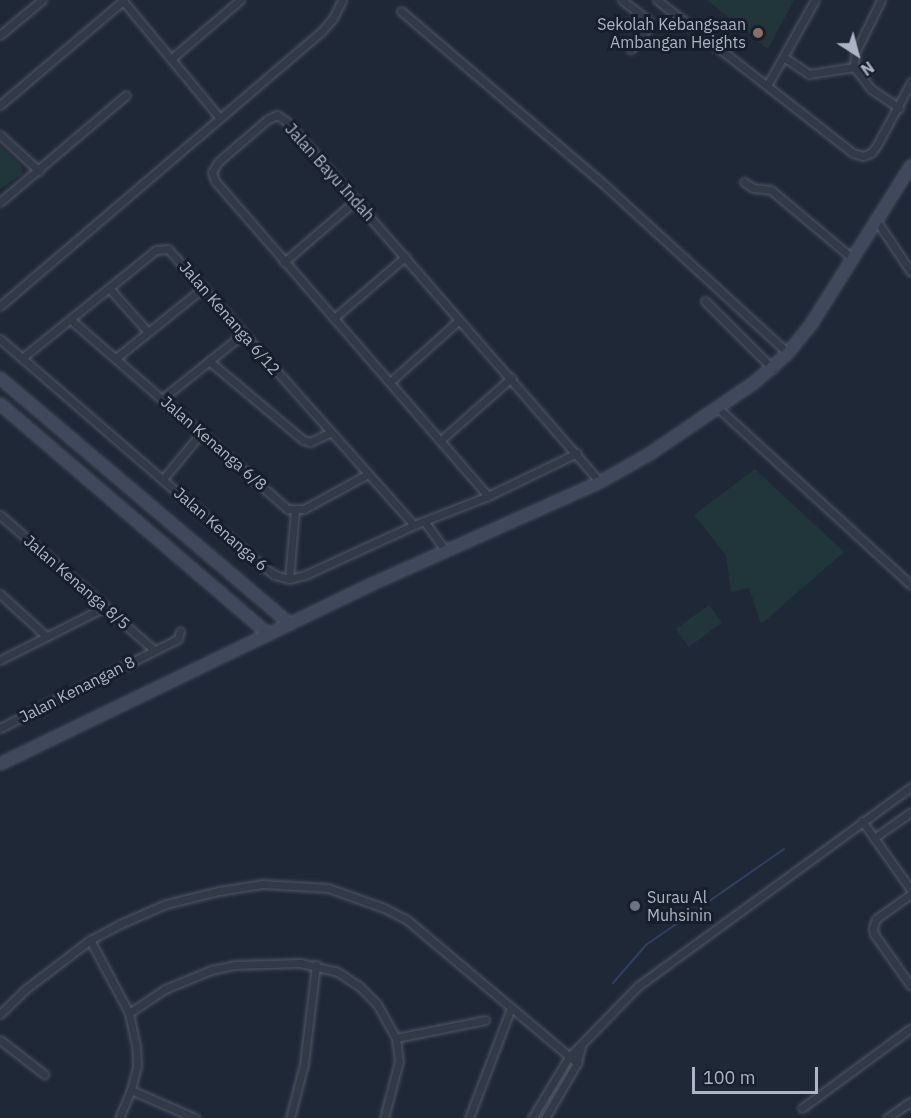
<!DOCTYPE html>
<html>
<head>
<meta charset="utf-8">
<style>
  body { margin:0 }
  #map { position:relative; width:911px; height:1118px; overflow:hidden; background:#1f2837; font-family:"IBM Plex Sans",sans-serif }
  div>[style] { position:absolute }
  .green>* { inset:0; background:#21363a; transform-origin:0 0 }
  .stream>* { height:2px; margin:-1px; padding:0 1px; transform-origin:1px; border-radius:1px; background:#2f405e }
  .roads { filter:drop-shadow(0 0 2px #505766) drop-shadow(0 0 2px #505766) }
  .street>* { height:7px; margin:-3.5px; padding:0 3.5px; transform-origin:3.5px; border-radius:3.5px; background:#323a48 }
  .secondary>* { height:10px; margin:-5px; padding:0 5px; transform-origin:5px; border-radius:5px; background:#40485b }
  .dots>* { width:16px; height:16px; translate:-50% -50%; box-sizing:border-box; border:3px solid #181f2c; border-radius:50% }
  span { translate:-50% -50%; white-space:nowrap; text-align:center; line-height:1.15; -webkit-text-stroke:6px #181f2c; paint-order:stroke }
  .poi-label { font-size:16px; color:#acb4c5 }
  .right { translate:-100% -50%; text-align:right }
  .left { translate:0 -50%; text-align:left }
  .street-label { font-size:16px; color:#acb4c5 }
  .north { position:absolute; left:827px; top:24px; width:60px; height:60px; -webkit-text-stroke:4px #181f2c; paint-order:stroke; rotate:144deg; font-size:16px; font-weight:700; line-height:24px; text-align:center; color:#acb4c5 }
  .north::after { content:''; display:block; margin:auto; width:21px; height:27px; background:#acb4c5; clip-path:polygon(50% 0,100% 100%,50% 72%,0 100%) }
  .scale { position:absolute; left:692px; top:1067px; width:126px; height:27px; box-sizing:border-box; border:3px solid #acb4c5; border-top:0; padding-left:8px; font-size:18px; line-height:21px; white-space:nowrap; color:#acb4c5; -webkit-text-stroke:4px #181f2c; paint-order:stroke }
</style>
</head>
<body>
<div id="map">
  <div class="green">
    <i style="clip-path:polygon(707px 0,794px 0,768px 49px)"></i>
    <i style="clip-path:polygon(0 146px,21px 165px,22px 174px,0 189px)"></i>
    <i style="clip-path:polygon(755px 469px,844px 552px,761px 624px,749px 588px,731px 592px,726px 555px,694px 515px)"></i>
    <i style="left:709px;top:605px;width:22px;height:41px;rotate:54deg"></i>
  </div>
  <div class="stream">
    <i style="left:613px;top:983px;width:50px;rotate:-49deg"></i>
    <i style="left:646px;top:945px;width:168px;rotate:-34.8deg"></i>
  </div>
  <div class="roads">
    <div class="street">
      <i style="left:622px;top:0;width:34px;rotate:38deg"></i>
      <i style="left:649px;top:21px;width:8px;rotate:104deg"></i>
      <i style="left:647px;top:29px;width:26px;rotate:129deg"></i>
      <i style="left:657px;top:0;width:249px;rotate:38deg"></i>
      <i style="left:853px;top:153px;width:10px;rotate:17deg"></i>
      <i style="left:863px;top:156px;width:9px;rotate:-21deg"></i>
      <i style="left:871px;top:153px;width:10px;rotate:-53deg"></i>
      <i style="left:877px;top:145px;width:72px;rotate:-61.6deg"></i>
      <i style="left:881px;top:0;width:59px;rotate:116.1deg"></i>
      <i style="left:855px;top:53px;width:14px;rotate:94deg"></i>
      <i style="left:854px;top:67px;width:28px;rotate:52deg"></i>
      <i style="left:871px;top:89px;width:34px;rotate:34deg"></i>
      <i style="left:123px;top:1px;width:151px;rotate:50.4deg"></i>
      <i style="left:401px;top:11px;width:259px;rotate:40.5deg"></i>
      <i style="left:598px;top:179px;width:258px;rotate:42.5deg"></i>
      <i style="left:0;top:35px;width:55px;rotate:-39.8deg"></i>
      <i style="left:785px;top:58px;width:29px;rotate:34deg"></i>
      <i style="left:809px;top:74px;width:46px;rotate:-8.8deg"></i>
      <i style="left:171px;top:59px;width:91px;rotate:-40.5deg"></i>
      <i style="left:768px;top:84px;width:96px;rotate:-60.8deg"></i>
      <i style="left:0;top:105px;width:162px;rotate:-40.3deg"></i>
      <i style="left:0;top:135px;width:53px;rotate:42.7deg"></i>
      <i style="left:744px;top:182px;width:11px;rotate:34deg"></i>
      <i style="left:753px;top:188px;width:18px;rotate:6deg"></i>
      <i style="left:771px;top:190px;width:106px;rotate:40deg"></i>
      <i style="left:0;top:202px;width:165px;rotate:-40.3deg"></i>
      <i style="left:876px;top:220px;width:63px;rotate:56.1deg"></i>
      <i style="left:284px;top:262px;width:95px;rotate:-40.7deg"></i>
      <i style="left:109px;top:288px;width:59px;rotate:48.4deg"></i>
      <i style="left:705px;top:301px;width:96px;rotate:45deg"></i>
      <i style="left:0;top:306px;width:422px;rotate:-40.5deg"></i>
      <i style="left:321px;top:32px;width:18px;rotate:-49deg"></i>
      <i style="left:333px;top:18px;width:20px;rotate:-63deg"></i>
      <i style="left:334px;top:318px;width:94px;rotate:-40.7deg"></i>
      <i style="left:71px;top:320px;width:288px;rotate:41.1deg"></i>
      <i style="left:288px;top:509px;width:16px"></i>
      <i style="left:304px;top:509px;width:73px;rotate:-28.7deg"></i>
      <i style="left:0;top:339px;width:347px;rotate:40.9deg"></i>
      <i style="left:262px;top:566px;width:16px;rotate:35deg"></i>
      <i style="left:275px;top:575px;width:15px;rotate:16deg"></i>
      <i style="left:289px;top:579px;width:16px;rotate:-14deg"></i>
      <i style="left:305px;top:575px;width:120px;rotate:-24.6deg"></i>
      <i style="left:414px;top:525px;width:79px;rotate:-21.4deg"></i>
      <i style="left:488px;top:496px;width:99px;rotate:-25.8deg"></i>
      <i style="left:22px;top:358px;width:172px;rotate:-38.9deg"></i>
      <i style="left:156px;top:250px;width:12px;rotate:-5deg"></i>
      <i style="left:168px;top:249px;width:370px;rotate:48.3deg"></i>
      <i style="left:116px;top:358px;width:112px;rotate:-38.8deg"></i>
      <i style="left:209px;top:361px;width:123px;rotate:40deg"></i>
      <i style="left:303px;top:440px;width:7px;rotate:16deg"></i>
      <i style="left:310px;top:442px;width:23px;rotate:-25deg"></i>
      <i style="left:390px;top:382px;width:93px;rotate:-41.9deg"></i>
      <i style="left:163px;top:398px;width:102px;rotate:-38.7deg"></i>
      <i style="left:718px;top:408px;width:262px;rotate:42.5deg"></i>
      <i style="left:441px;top:440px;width:94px;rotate:-41.5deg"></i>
      <i style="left:163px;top:479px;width:60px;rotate:-50.4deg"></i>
      <i style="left:488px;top:496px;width:417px;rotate:-130.9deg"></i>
      <i style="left:215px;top:181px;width:9px;rotate:-108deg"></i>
      <i style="left:212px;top:172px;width:12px;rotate:-59deg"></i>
      <i style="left:218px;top:162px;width:66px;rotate:-40.7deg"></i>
      <i style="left:268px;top:119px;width:10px;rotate:-24deg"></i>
      <i style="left:277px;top:115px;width:11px;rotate:34deg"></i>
      <i style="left:286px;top:121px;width:478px;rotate:49deg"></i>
      <i style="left:0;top:515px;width:205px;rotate:41.2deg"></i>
      <i style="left:424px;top:521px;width:36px;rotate:54deg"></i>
      <i style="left:289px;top:579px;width:68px;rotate:-85deg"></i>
      <i style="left:0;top:594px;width:62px;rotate:42.4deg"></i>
      <i style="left:0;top:660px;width:118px;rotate:-26.8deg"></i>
      <i style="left:0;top:728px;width:199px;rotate:-26.6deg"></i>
      <i style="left:178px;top:639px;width:8px;rotate:-76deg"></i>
      <i style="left:862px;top:821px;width:85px;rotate:54.6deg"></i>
      <i style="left:874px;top:838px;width:45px;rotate:-35.1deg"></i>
      <i style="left:911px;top:894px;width:43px;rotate:144.5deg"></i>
      <i style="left:876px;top:919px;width:9px;rotate:108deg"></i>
      <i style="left:873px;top:928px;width:6px;rotate:81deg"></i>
      <i style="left:874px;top:934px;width:64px;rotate:54.6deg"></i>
      <i style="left:90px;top:940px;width:83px;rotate:61.9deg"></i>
      <i style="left:129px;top:1013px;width:33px;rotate:78deg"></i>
      <i style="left:136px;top:1045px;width:21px;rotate:87deg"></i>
      <i style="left:137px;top:1066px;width:25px;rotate:104deg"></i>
      <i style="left:131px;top:1090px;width:30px;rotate:113deg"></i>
      <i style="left:129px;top:1013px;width:43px;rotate:-33.7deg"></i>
      <i style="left:165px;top:989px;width:50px;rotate:-22.4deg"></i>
      <i style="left:211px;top:970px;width:25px;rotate:-12deg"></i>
      <i style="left:235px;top:965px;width:65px;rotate:-1.8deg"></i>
      <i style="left:300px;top:963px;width:37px;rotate:13deg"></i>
      <i style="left:336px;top:971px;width:27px;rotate:33deg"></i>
      <i style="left:359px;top:986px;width:25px;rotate:45deg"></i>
      <i style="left:377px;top:1004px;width:39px;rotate:61deg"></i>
      <i style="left:396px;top:1038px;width:23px;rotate:83deg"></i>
      <i style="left:399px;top:1061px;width:59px;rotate:104.7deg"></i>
      <i style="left:0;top:1014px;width:37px;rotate:-44deg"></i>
      <i style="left:27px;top:988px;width:79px;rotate:-37.3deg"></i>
      <i style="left:90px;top:940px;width:34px;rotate:-28deg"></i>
      <i style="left:120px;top:924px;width:50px;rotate:-23.5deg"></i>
      <i style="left:166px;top:904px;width:55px;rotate:-13.8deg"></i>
      <i style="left:219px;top:891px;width:44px;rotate:-9.2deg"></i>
      <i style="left:262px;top:884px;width:66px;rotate:3.5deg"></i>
      <i style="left:328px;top:888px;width:59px;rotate:19.7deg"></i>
      <i style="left:384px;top:908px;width:25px;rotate:27deg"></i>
      <i style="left:406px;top:919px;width:224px;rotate:40.1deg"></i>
      <i style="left:396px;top:1038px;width:91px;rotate:-11.4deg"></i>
      <i style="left:0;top:1040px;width:56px;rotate:37.7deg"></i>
      <i style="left:131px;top:1090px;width:70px;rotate:23.6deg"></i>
      <i style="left:802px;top:1108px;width:135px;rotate:-36.3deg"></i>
      <i style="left:290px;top:1118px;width:56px;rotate:-75.5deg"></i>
      <i style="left:304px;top:1064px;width:100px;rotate:-83.1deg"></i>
      <i style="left:469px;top:1118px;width:118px;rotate:-69.1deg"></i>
      <i style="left:532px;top:1118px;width:71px;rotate:-58.8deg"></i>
      <i style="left:569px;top:1057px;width:99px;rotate:-45.8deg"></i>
      <i style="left:638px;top:986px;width:338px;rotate:-36.1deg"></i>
      <i style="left:545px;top:1118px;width:64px;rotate:-59.8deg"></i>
      <i style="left:577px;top:1063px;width:16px;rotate:-76deg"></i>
      <i style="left:887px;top:1118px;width:29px;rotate:-35deg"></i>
    </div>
    <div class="secondary">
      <i style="left:0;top:378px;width:380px;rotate:40.3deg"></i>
      <i style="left:0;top:404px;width:353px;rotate:40.6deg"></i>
      <i style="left:0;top:764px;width:411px;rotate:-25.8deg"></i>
      <i style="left:370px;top:585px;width:252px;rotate:-24.1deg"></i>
      <i style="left:600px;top:482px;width:59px;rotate:-29.6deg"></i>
      <i style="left:651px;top:453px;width:126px;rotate:-34.3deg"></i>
      <i style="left:755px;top:382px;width:44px;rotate:-41.3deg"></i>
      <i style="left:788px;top:353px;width:38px;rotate:-51deg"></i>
      <i style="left:812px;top:323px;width:186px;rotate:-57.8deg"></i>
    </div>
  </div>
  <div class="dots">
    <i style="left:758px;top:33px;background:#8d6e63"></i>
    <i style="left:635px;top:906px;background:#6b7280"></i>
  </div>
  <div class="poi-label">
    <span class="right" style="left:746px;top:33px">Sekolah Kebangsaan<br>Ambangan Heights</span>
    <span class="left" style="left:647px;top:906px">Surau Al<br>Muhsinin</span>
  </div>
  <div class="street-label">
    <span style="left:330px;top:172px;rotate:48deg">Jalan Bayu Indah</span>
    <span style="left:230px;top:318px;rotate:49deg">Jalan Kenanga 6/12</span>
    <span style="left:214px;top:443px;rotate:41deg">Jalan Kenanga 6/8</span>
    <span style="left:221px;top:529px;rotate:41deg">Jalan Kenanga 6</span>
    <span style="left:77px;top:582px;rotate:41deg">Jalan Kenanga 8/5</span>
    <span style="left:77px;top:689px;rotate:-27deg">Jalan Kenangan 8</span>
  </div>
  <div class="north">N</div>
  <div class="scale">100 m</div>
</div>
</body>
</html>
